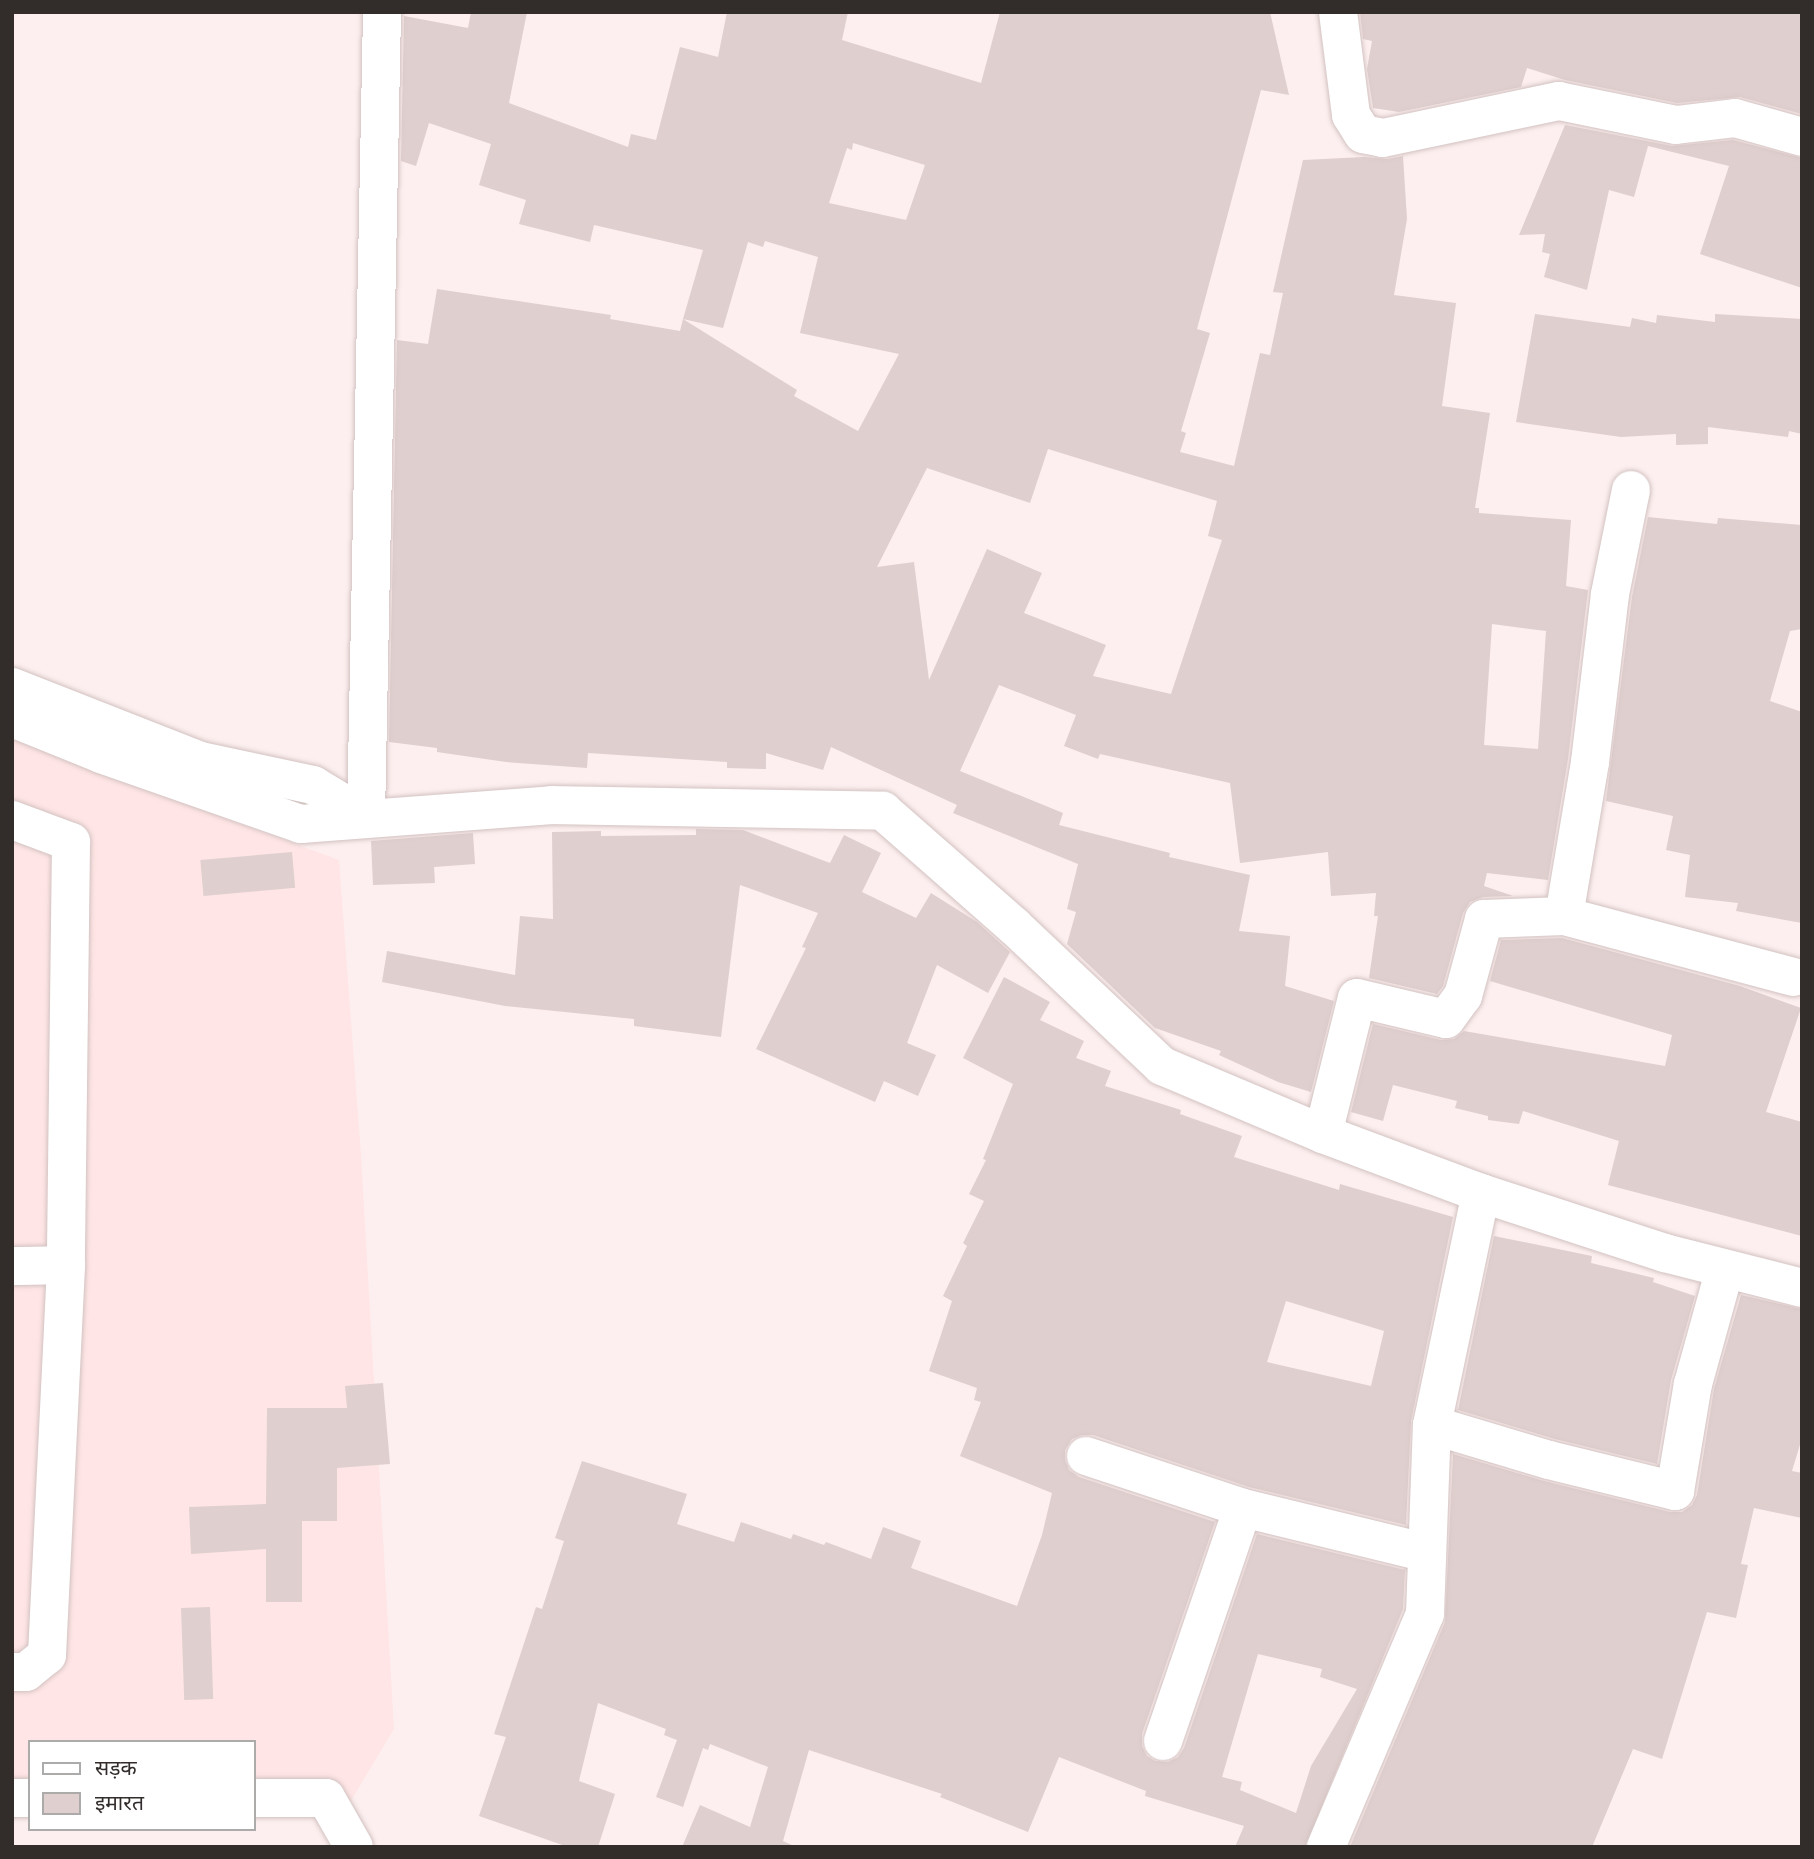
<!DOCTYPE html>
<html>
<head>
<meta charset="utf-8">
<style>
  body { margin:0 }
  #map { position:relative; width:1814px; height:1859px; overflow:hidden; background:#fdefef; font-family:"Open Sans","Noto Sans Devanagari",sans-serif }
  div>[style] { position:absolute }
  .built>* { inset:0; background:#ffe5e5 }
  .building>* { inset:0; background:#dfcfce; transform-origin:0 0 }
  .roads { filter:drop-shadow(0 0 2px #d2c2c1) drop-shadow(0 0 2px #d2c2c1) }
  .minor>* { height:38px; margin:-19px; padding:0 19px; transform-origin:19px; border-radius:19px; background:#fff }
  .major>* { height:38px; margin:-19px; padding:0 19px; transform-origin:19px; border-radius:19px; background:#fff }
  span { translate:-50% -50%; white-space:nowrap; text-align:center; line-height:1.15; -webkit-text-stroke:6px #fff; paint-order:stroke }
  .frame { position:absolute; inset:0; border:14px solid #322c2b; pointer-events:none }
  .legend { position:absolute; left:28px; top:1740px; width:228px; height:91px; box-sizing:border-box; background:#fff; border:2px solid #adabaa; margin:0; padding:9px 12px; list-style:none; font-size:21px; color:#322c2b }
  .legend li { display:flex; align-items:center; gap:14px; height:35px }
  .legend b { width:35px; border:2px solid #adabaa }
</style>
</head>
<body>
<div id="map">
  <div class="built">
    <i style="clip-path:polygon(12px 736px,77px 764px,339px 860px,361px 1154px,394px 1729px,346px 1809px,254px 1809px,254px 1742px,30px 1742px,30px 1807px,12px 1807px)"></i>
  </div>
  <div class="building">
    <i style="clip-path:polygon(evenodd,471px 12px,527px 12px,509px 103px,628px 147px,631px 134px,656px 140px,680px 47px,718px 57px,727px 12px,848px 12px,842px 40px,981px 83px,1000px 12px,1270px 12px,1289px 95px,1261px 90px,1197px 329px,1210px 333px,1181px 431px,1186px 433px,1180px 452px,1234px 466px,1260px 353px,1270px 355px,1283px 293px,1273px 292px,1303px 160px,1364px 157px,1387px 159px,1403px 156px,1407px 219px,1394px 295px,1456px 303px,1442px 406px,1490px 413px,1475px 508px,1479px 508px,1479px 513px,1571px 520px,1566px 586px,1588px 590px,1568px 759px,1548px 880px,1487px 873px,1484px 886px,1513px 896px,1483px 897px,1470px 902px,1463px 913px,1443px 986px,1437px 994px,1369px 978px,1378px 916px,1374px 916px,1376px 893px,1331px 896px,1328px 852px,1240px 863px,1230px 783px,1100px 754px,1098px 759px,1064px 746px,1076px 715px,999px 685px,960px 771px,1063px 813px,1059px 825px,1170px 853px,1169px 857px,1250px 875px,1239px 931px,1290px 936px,1285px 986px,1334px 1001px,1311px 1092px,1278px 1082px,1219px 1055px,1221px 1051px,1155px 1028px,1067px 944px,1076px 912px,1067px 909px,1078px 864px,953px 813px,957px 805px,831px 747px,823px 770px,766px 753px,766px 769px,727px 768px,727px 762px,588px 753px,587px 768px,506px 762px,437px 752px,437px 748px,389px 742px,397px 340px,428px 344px,437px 289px,611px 315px,610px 319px,680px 331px,683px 319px,797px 390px,794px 396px,858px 431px,899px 354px,800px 333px,818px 257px,765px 241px,763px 247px,748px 242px,723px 328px,683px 319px,703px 250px,594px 225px,590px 242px,519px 224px,526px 200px,479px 185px,491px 144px,429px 123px,416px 166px,401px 161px,404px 16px,468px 28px,471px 12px,853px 143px,925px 165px,906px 220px,829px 203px,847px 148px,852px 150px,853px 143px,471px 12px,1048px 449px,1217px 501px,1208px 536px,1222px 540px,1171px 694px,1093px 676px,1106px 645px,1024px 613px,1042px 573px,987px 549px,929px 680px,914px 562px,877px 567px,927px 468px,1030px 503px,1048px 449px,471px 12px,1492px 624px,1546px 631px,1538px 749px,1484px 745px,1492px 624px)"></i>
    <i style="clip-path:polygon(1360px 12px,1802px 12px,1802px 114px,1740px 97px,1677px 103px,1565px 80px,1527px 68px,1521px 87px,1399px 112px,1373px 108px,1367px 69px,1372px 41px,1363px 39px)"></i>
    <i style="clip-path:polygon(1565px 125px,1672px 146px,1733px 140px,1802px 158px,1802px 288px,1700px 254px,1729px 166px,1648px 146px,1634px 197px,1609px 190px,1587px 290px,1544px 277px,1550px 254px,1542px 252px,1545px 234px,1519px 235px)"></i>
    <i style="clip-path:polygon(1535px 314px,1630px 327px,1632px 318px,1656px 323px,1657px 315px,1715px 322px,1715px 314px,1802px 319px,1802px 434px,1789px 431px,1788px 437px,1708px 427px,1708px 444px,1676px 445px,1676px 434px,1621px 437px,1516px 422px)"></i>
    <i style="clip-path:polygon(1648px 517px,1717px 524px,1718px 518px,1802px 525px,1802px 629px,1790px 631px,1770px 701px,1802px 712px,1802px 923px,1736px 911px,1738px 903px,1685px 897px,1690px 855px,1666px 850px,1673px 816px,1606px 801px,1632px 597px)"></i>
    <i style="clip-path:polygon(696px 829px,743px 830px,830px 863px,844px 835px,881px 853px,862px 892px,916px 918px,931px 893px,977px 922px,1010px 952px,988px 993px,937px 965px,907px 1043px,936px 1055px,918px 1096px,884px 1081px,875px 1102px,756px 1049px,806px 948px,802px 947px,818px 913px,740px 885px,721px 1037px,634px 1026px,634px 1019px,505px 1006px,382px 982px,387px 951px,515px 975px,520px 916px,553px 919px,552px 832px,601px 831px,601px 836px,696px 835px)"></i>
    <i style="clip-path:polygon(473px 833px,475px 864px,434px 867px,435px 883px,373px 885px,371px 841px)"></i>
    <i style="left:292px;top:852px;width:36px;height:92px;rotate:85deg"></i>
    <i style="clip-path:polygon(1562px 938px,1740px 986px,1801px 1008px,1766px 1112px,1802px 1122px,1802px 1236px,1608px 1185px,1619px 1141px,1523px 1111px,1519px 1124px,1488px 1120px,1488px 1116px,1455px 1108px,1457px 1101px,1393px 1085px,1383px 1121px,1351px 1112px,1373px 1024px,1441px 1040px,1454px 1039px,1464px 1031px,1665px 1066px,1672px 1035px,1490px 981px,1501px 940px)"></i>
    <i style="clip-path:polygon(evenodd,1004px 977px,1050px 1002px,1040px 1020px,1084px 1041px,1076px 1058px,1111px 1071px,1105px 1086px,1181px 1110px,1180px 1114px,1242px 1136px,1234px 1157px,1339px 1190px,1340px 1184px,1453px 1217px,1411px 1421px,1406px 1525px,1249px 1487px,1093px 1435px,1082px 1435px,1072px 1439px,1065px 1450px,1065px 1460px,1069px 1470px,1079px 1477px,1215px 1522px,1142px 1734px,1142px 1746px,1147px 1756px,1155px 1761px,1168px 1762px,1178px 1757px,1184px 1748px,1257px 1534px,1405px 1570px,1403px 1609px,1305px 1847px,1235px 1847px,1244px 1826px,1145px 1796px,1146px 1791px,1059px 1757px,1028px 1832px,940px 1797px,942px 1794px,809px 1750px,783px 1841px,796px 1847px,682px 1847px,700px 1805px,750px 1827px,768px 1767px,710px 1744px,708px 1750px,703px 1748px,683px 1807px,656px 1797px,677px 1740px,664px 1735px,666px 1729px,598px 1703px,579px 1781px,615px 1794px,598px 1847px,568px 1847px,479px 1816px,506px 1737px,494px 1734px,536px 1607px,542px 1609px,564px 1541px,555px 1538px,582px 1461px,687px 1494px,677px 1524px,734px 1542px,741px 1522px,791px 1539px,793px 1534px,824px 1545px,826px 1542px,871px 1559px,883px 1527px,921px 1541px,911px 1568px,1017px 1606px,1042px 1535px,1052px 1493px,960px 1456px,981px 1402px,974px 1400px,977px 1388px,929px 1371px,952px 1301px,943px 1296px,967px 1246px,963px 1243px,984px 1201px,969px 1194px,986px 1160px,983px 1159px,1013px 1084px,963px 1058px,1004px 977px,1286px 1301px,1384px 1331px,1371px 1386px,1267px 1362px,1286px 1301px,1004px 977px,1258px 1654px,1322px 1669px,1320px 1677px,1357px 1689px,1311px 1766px,1296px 1813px,1240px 1790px,1242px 1782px,1222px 1777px,1258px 1654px)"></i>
    <i style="clip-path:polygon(1494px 1236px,1592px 1256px,1591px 1263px,1654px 1278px,1653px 1282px,1695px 1296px,1671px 1380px,1657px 1464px,1555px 1439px,1458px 1410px)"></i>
    <i style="clip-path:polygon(1741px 1295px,1802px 1309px,1802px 1438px,1792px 1471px,1802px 1473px,1802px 1518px,1754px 1508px,1741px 1564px,1748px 1565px,1736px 1618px,1707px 1612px,1662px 1759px,1633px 1749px,1592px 1847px,1350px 1847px,1445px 1622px,1453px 1454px,1544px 1481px,1670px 1512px,1682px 1512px,1692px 1505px,1697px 1495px,1714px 1389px)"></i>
    <i style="clip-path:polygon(383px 1383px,390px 1464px,337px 1468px,337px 1521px,302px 1521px,302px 1602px,266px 1602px,266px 1549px,191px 1554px,189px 1507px,266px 1504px,267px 1408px,347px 1408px,345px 1386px)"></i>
    <i style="left:210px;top:1607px;width:92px;height:29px;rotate:88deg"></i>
  </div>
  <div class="roads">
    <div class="minor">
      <i style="left:1338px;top:12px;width:104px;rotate:82.8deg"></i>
      <i style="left:1351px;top:115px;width:22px;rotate:58deg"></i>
      <i style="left:1363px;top:134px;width:20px;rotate:11deg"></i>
      <i style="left:1383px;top:138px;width:180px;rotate:-11.9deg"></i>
      <i style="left:1559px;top:101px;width:119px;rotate:11.6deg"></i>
      <i style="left:1676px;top:125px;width:59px;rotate:-6.8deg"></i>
      <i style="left:1735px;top:118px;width:70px;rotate:15.8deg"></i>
      <i style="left:366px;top:817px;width:805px;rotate:-88.86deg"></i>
      <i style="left:12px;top:820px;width:63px;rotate:20.4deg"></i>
      <i style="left:71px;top:842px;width:423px;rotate:90.7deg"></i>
      <i style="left:66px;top:1265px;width:54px;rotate:178.9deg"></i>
      <i style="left:1564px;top:916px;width:156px;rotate:-80.4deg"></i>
      <i style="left:1590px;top:762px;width:169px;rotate:-83.2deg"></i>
      <i style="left:1610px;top:594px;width:106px;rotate:-78.6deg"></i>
      <i style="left:1323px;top:1134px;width:140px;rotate:-76deg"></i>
      <i style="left:1357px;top:998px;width:91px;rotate:13.3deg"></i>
      <i style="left:1446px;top:1019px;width:29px;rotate:-54deg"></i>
      <i style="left:1463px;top:996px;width:80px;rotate:-74.7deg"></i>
      <i style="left:1484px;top:919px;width:80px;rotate:-2.1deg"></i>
      <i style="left:1564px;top:916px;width:237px;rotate:14.9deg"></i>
      <i style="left:1432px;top:1425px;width:122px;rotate:16.7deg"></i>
      <i style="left:1549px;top:1460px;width:130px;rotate:13.8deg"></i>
      <i style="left:1675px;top:1491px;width:109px;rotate:-80.5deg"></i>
      <i style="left:1693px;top:1384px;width:119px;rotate:-74.5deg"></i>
      <i style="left:1086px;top:1456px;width:165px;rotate:18.3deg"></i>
      <i style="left:1243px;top:1508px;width:189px;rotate:13.7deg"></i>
      <i style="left:12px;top:1672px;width:14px"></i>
      <i style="left:26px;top:1672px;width:27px;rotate:-39deg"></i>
      <i style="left:47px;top:1655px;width:390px;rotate:-87.2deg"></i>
      <i style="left:1163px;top:1741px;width:246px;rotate:-71.1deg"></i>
      <i style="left:12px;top:1798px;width:18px"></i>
      <i style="left:254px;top:1798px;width:72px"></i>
      <i style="left:326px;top:1798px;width:56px;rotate:60.3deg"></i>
      <i style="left:1326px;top:1847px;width:253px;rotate:-67deg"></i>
      <i style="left:1425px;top:1614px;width:189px;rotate:-87.9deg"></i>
      <i style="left:1432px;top:1425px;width:237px;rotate:-78.1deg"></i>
    </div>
    <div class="major">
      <i style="left:12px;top:687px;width:203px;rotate:21.4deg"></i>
      <i style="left:201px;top:761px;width:115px;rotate:12.1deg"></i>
      <i style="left:313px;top:785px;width:62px;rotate:31.1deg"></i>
      <i style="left:12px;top:718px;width:96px;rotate:22deg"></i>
      <i style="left:101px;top:754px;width:212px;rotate:19.3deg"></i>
      <i style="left:301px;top:824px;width:252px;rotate:-4.3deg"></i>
      <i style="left:552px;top:805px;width:331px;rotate:1deg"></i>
      <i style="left:883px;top:811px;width:174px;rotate:41.3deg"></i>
      <i style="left:1014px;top:926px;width:204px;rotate:43.4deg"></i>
      <i style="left:1162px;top:1066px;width:175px;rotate:22.9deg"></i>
      <i style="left:1323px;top:1134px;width:169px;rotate:20.5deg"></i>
      <i style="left:1481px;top:1193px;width:194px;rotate:18.1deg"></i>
      <i style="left:1665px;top:1253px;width:141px;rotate:14.3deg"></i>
    </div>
  </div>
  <div class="frame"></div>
  <ul class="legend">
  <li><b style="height:9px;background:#fff"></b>सड़क</li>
  <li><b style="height:19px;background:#dfcfce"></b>इमारत</li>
  </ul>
</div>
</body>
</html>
